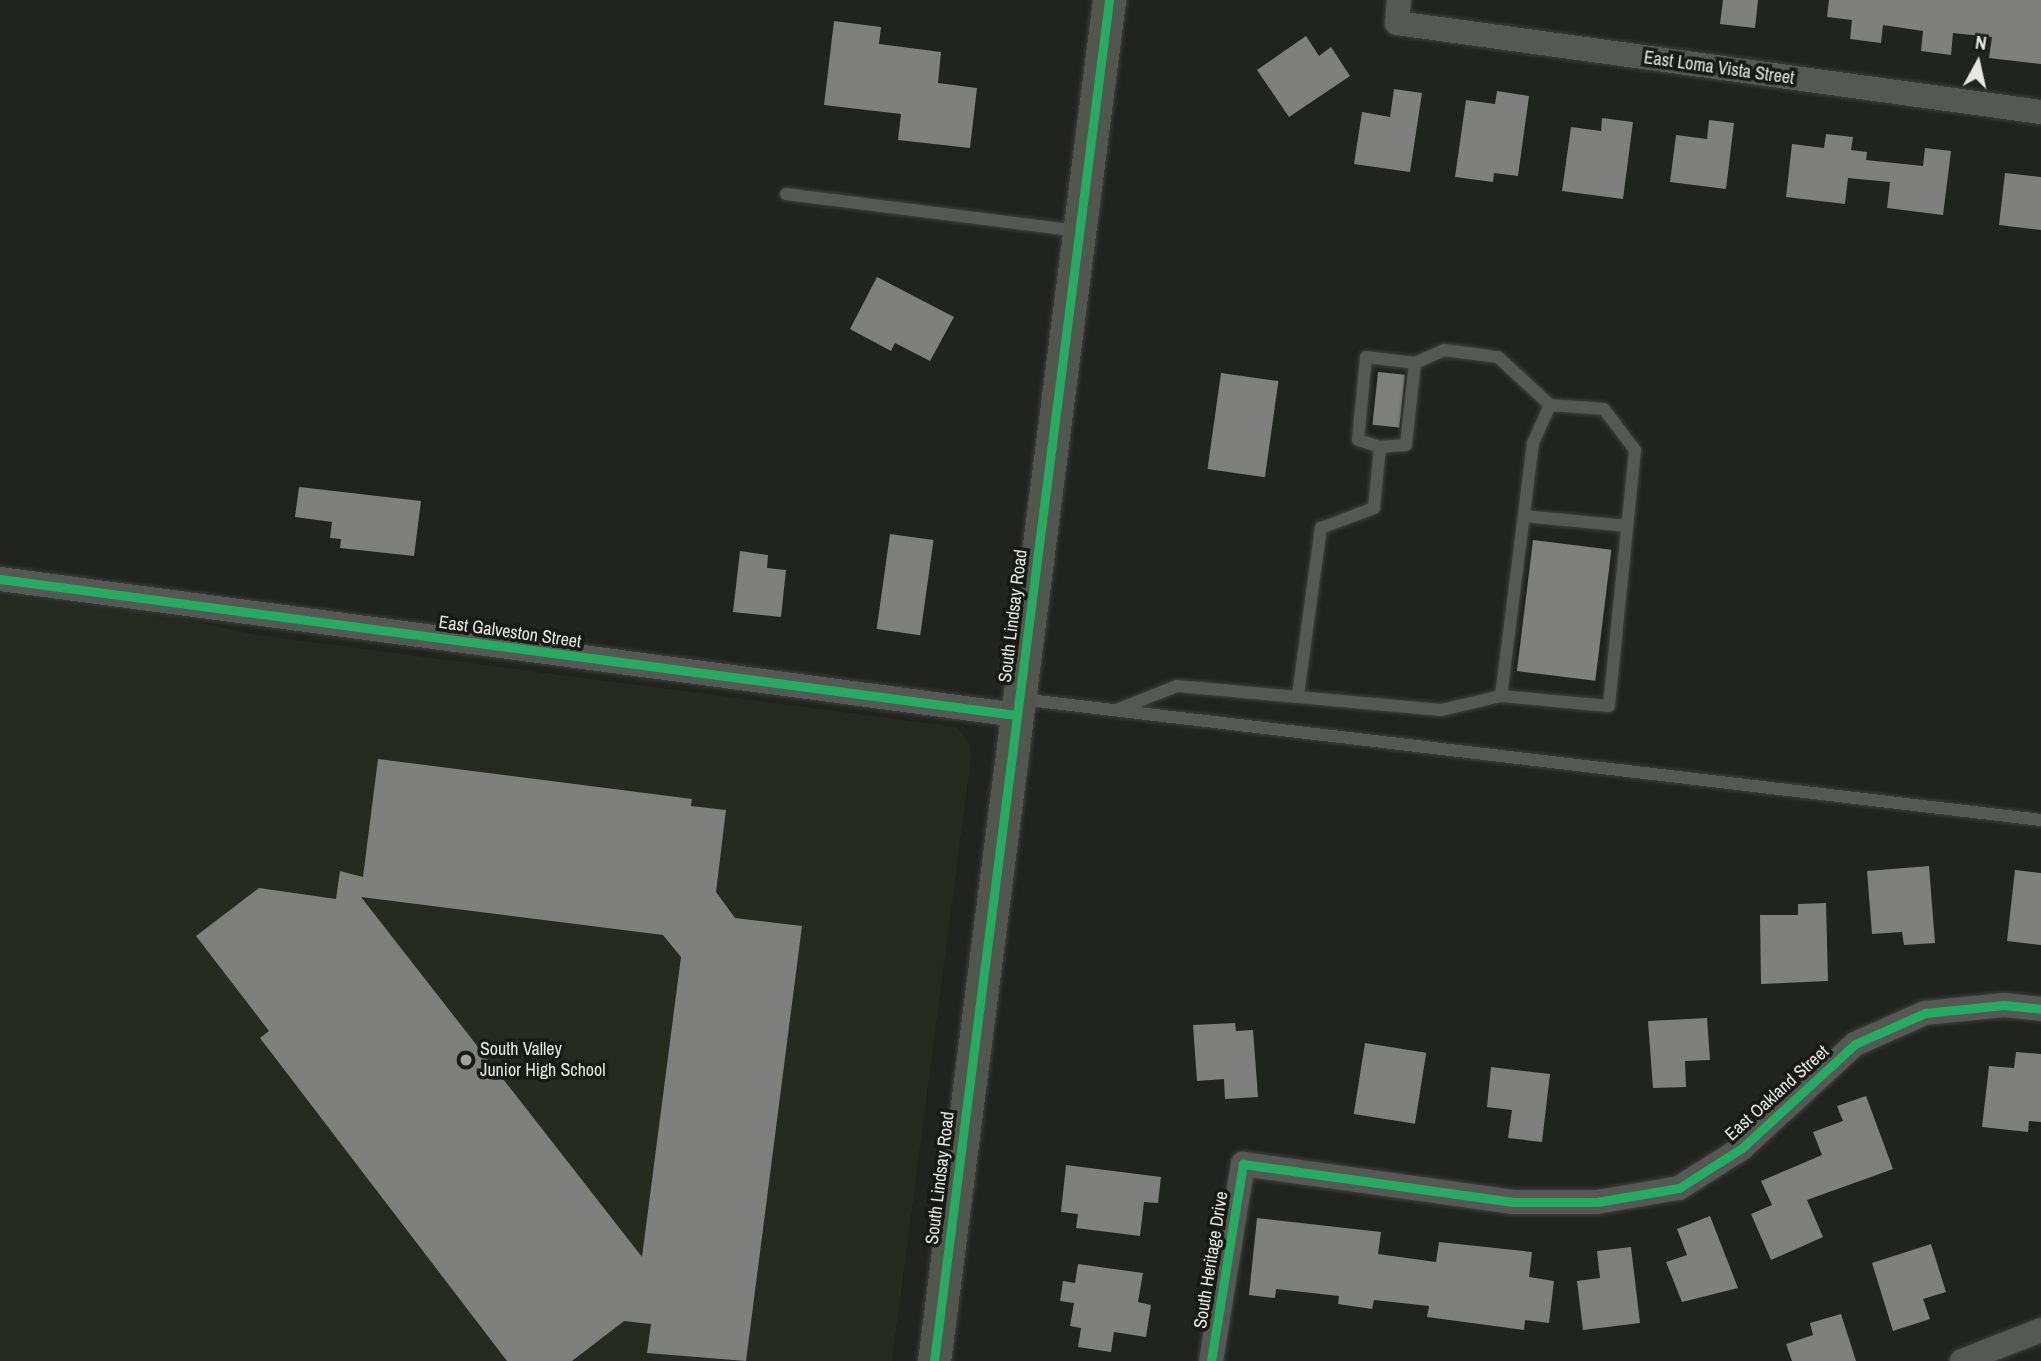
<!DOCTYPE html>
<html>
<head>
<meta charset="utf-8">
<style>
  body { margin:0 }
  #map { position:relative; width:2041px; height:1361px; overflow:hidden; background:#21231f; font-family:"Archivo Narrow",sans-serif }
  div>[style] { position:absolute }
  .built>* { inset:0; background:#262a20 }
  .building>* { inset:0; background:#7f807d; transform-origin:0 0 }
  .roads { filter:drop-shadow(0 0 2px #3f403d) drop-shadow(0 0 2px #3f403d) }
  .lane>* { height:12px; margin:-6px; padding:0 6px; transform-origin:6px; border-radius:6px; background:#565855 }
  .street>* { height:24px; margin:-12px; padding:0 12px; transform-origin:12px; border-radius:12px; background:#565855 }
  .secondary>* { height:33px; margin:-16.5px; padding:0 16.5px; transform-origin:16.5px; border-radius:16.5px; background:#53554f }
  .cycleway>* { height:9px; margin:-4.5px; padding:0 4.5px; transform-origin:4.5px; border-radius:4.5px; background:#26ab63 }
  .dots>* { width:19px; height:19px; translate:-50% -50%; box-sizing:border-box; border:4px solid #181a15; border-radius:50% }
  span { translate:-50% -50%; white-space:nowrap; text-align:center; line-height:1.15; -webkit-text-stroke:7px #181a15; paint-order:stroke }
  .street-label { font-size:18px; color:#e6e7e3 }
  .poi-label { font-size:18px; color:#e6e7e3 }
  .left { translate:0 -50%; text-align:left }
  .north { position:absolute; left:1943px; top:28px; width:70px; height:70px; -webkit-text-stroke:5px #181a15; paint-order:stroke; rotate:8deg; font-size:19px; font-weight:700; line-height:28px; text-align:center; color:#e6e7e3 }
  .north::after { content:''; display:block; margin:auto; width:24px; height:32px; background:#e6e7e3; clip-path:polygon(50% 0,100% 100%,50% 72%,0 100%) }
</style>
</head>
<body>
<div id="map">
  <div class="built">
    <i style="clip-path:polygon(0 595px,176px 617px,250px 634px,957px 727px,970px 744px,971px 758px,892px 1361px,0 1361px)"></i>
  </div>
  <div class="building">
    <i style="clip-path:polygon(1723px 0,1758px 0,1755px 28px,1720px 24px)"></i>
    <i style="clip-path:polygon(1829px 0,2041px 0,2041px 64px,1989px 58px,1992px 37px,1953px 33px,1951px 55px,1921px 51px,1923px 31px,1883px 25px,1881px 43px,1850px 39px,1852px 20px,1827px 17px)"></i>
    <i style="clip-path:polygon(834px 21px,881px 27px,879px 44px,941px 52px,938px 83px,977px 88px,970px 148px,898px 140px,901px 114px,824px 105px)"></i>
    <i style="clip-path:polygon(1306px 36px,1319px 56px,1331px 47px,1350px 76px,1289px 117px,1257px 70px)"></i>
    <i style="clip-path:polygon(1394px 89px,1422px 93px,1410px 172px,1354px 164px,1362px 112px,1390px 117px)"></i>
    <i style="clip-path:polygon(1497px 91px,1529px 96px,1518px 176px,1494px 173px,1493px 182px,1455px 177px,1466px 100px,1495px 104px)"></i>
    <i style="clip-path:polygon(1602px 118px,1633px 122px,1623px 199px,1562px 191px,1571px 127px,1601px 131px)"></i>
    <i style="clip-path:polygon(1709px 120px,1734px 123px,1726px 189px,1670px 182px,1676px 135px,1707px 139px)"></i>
    <i style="clip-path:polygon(1826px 134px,1853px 137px,1851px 150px,1867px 152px,1866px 160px,1923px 166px,1925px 148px,1951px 151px,1943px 215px,1887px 208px,1890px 182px,1848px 178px,1845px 204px,1786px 197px,1792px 144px,1824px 148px)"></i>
    <i style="clip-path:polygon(2005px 173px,2041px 177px,2041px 230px,1999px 225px)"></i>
    <i style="clip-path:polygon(877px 277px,954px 317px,930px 361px,895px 343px,891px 351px,850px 329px)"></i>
    <i style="left:1378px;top:372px;width:27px;height:53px;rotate:6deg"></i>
    <i style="left:1221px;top:373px;width:58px;height:97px;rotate:8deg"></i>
    <i style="clip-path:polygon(299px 487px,421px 501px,414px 556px,340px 548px,341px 539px,330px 538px,332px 522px,295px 517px)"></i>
    <i style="left:890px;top:534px;width:44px;height:96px;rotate:8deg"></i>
    <i style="left:1533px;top:540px;width:79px;height:132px;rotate:7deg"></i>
    <i style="clip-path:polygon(740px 551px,768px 555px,767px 568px,786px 570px,781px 617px,733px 612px)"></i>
    <i style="clip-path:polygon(evenodd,378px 759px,692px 799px,691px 806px,726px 810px,716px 892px,735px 918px,802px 926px,746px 1361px,647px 1353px,651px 1324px,624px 1321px,572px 1361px,507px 1361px,260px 1038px,269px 1031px,196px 936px,259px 888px,336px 899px,340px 871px,363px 877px,378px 759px,361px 897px,663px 935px,681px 957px,642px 1257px,361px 897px)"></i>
    <i style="clip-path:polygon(1929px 866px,1935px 943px,1904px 945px,1902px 932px,1872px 934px,1867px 871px)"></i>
    <i style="clip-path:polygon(2015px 870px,2041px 873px,2041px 945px,2007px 941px)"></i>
    <i style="clip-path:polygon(1826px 903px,1828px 981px,1761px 984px,1760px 915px,1798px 915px,1798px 904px)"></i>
    <i style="clip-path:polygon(1707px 1018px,1710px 1060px,1685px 1061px,1686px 1087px,1653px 1088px,1648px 1021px)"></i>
    <i style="clip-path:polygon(1235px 1023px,1236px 1031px,1253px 1030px,1258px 1097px,1225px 1099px,1224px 1079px,1197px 1081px,1193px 1025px)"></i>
    <i style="left:1365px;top:1043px;width:62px;height:72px;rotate:9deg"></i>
    <i style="clip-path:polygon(2016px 1052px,2041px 1054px,2041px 1122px,2029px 1121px,2028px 1132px,1982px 1127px,1989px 1066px,2014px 1068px)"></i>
    <i style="clip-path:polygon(1491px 1067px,1550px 1074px,1542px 1142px,1508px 1138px,1512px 1110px,1487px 1107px)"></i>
    <i style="clip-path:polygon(1866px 1096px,1893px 1169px,1807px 1200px,1823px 1237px,1771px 1260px,1751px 1214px,1772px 1205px,1761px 1181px,1822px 1155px,1813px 1132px,1843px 1121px,1837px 1106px)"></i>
    <i style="clip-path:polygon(1066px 1165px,1161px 1177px,1158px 1203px,1144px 1202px,1140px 1236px,1076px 1228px,1078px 1214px,1061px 1212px)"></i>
    <i style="clip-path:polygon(1710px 1216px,1738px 1288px,1682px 1302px,1666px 1262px,1687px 1255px,1677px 1229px)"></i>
    <i style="clip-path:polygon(1257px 1218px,1381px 1232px,1378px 1254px,1436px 1262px,1439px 1242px,1532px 1252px,1529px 1277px,1554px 1281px,1549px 1323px,1525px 1320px,1524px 1330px,1427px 1317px,1429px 1306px,1374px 1300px,1372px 1309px,1338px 1304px,1339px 1296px,1276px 1289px,1275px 1298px,1249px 1295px)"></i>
    <i style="clip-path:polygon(1931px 1244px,1946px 1292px,1923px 1299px,1930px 1319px,1893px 1331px,1872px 1263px)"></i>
    <i style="clip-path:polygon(1631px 1247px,1640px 1323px,1583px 1330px,1577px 1281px,1600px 1278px,1597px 1251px)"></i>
    <i style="clip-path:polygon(1078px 1264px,1143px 1273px,1138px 1302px,1151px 1305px,1146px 1337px,1114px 1332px,1111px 1352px,1078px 1347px,1081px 1328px,1070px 1326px,1074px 1303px,1060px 1301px,1063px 1281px,1075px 1283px)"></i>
    <i style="clip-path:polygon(1841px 1314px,1856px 1361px,1792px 1361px,1786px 1344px,1813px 1335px,1810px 1323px)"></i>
  </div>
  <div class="roads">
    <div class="lane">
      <i style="left:786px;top:194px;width:294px;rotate:7.2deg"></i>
      <i style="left:1415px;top:363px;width:82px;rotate:96.3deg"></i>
      <i style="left:1406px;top:445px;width:26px;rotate:176deg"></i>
      <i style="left:1380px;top:447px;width:23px;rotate:-162deg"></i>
      <i style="left:1358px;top:440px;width:83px;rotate:-84.5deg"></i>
      <i style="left:1366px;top:357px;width:49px;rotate:7deg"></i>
      <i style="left:1415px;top:363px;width:32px;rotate:-24deg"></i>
      <i style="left:1444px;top:350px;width:54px;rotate:7.4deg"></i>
      <i style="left:1498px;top:357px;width:71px;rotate:42.7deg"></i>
      <i style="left:1524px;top:516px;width:103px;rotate:5.5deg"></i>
      <i style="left:1298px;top:695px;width:169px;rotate:-82.2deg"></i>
      <i style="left:1321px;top:528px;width:57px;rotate:-20.7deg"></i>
      <i style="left:1374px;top:508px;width:61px;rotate:-84.4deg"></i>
      <i style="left:1020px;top:699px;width:1028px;rotate:6.76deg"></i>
      <i style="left:1116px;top:710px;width:66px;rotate:-21.5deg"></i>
      <i style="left:1177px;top:686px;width:265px;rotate:5.2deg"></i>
      <i style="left:1441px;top:710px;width:62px;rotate:-13.1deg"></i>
      <i style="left:1501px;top:696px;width:108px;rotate:5.3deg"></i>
      <i style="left:1609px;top:706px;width:257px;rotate:-84.2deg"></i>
      <i style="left:1635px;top:450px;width:51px;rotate:-127.1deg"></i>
      <i style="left:1604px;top:409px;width:54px;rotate:-175.8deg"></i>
      <i style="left:1550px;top:405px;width:42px;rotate:114.1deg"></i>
      <i style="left:1533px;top:443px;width:255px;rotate:97.2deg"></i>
    </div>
    <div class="street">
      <i style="left:1399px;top:0;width:23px;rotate:95deg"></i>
      <i style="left:1397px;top:23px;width:650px;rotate:7.87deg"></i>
      <i style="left:0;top:579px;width:1025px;rotate:7.62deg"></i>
      <i style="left:1211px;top:1361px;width:200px;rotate:-80.8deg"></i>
      <i style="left:1243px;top:1164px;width:273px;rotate:8deg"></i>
      <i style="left:1513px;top:1202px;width:84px"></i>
      <i style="left:1597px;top:1202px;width:83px;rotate:-9.7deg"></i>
      <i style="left:1679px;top:1188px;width:75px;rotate:-32.4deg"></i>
      <i style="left:1742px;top:1148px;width:154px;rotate:-42.6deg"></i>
      <i style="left:1855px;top:1044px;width:77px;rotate:-23.9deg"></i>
      <i style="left:1925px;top:1013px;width:79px;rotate:-5.8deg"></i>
      <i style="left:2004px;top:1005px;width:37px;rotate:6deg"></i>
      <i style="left:1962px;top:1361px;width:85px;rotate:-21.4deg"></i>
    </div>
    <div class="secondary">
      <i style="left:934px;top:1361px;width:1372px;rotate:-82.67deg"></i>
    </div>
  </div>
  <div class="cycleway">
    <i style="left:0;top:579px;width:1025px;rotate:7.62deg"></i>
    <i style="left:934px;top:1361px;width:1372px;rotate:-82.67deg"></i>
    <i style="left:1211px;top:1361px;width:200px;rotate:-80.8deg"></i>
    <i style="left:1243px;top:1164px;width:273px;rotate:8deg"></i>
    <i style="left:1513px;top:1202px;width:84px"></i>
    <i style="left:1597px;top:1202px;width:83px;rotate:-9.7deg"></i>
    <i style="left:1679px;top:1188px;width:75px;rotate:-32.4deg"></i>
    <i style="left:1742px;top:1148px;width:154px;rotate:-42.6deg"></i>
    <i style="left:1855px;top:1044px;width:77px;rotate:-23.9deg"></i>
    <i style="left:1925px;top:1013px;width:79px;rotate:-5.8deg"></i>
    <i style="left:2004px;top:1005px;width:37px;rotate:6deg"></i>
  </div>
  <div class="dots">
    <i style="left:466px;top:1060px;background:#a1a29e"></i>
  </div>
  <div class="street-label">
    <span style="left:1719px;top:68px;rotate:8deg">East Loma Vista Street</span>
    <span style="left:1013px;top:616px;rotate:-83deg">South Lindsay Road</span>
    <span style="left:510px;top:632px;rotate:8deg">East Galveston Street</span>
    <span style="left:1777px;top:1093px;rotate:-42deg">East Oakland Street</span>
    <span style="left:940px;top:1178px;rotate:-83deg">South Lindsay Road</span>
    <span style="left:1211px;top:1260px;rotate:-81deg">South Heritage Drive</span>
  </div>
  <div class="poi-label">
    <span class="left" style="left:480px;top:1060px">South Valley<br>Junior High School</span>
  </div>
  <div class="north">N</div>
</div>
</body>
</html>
